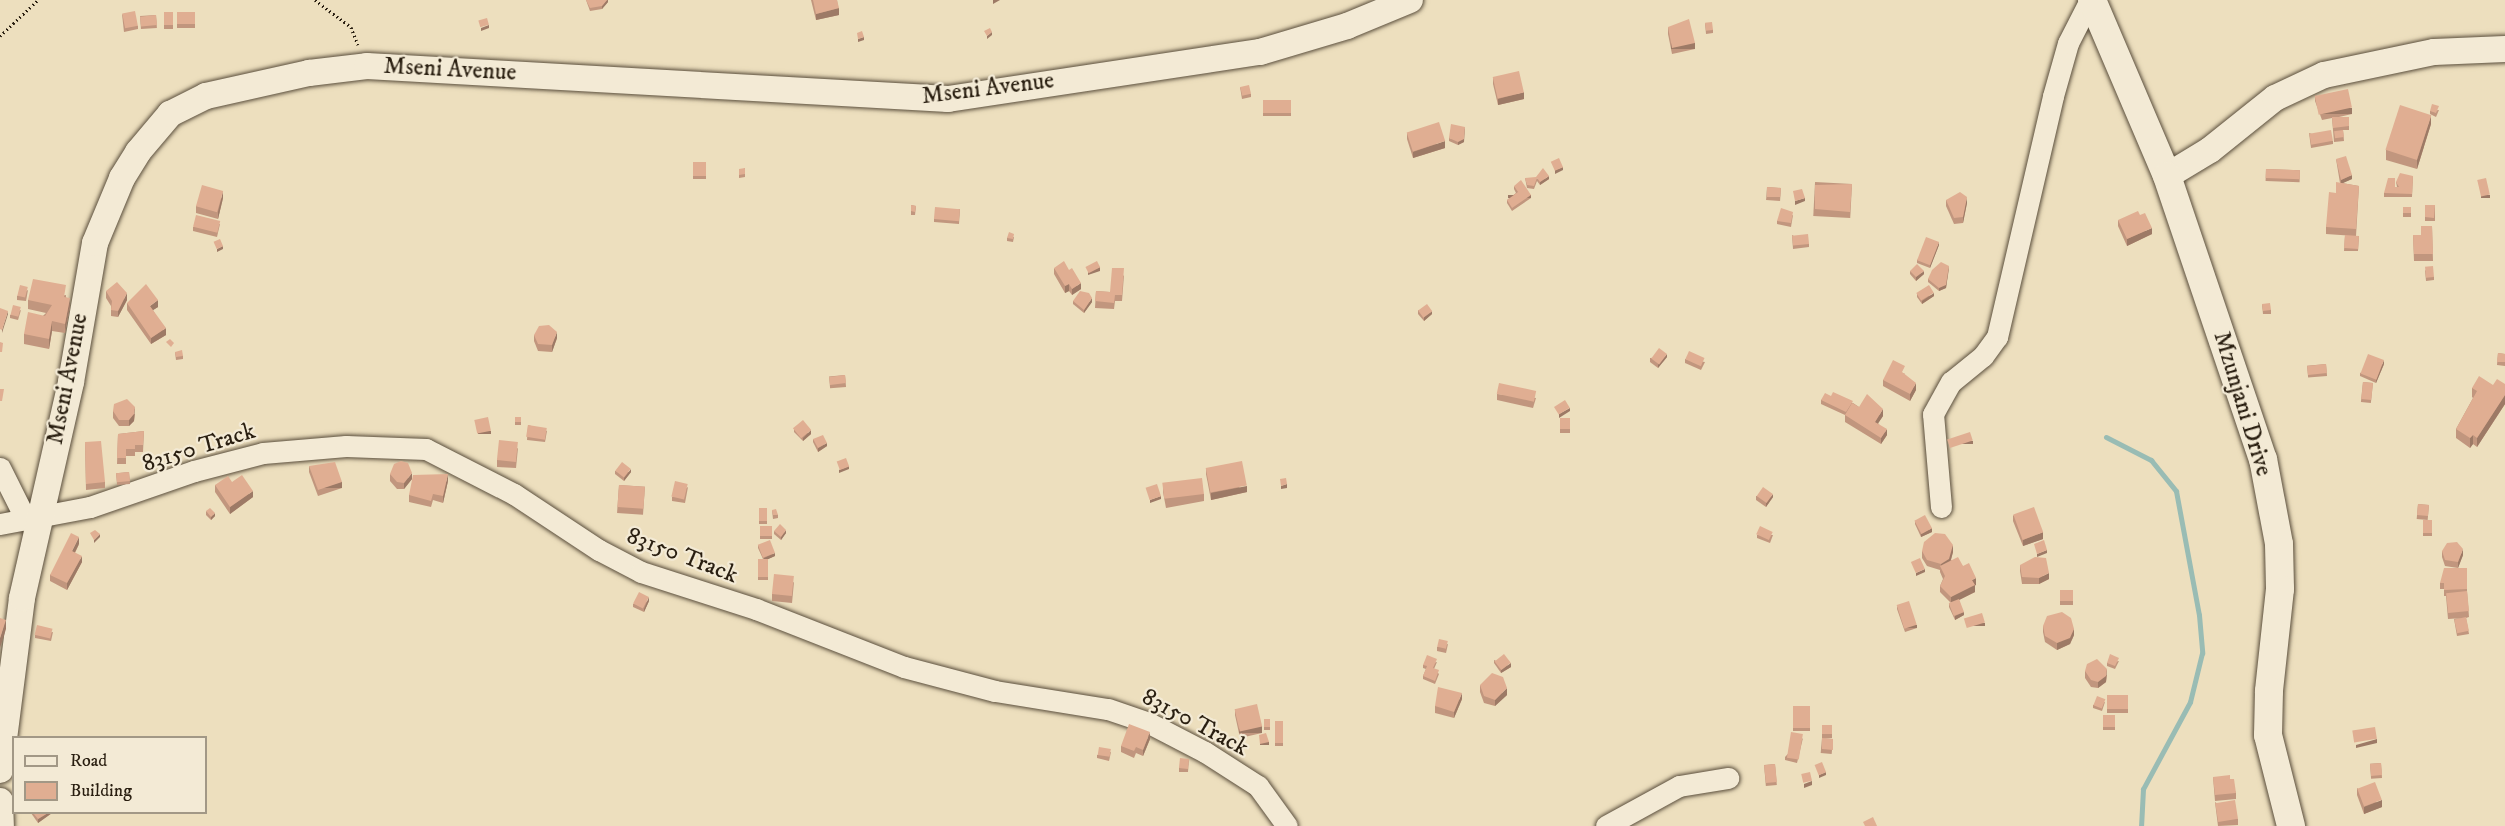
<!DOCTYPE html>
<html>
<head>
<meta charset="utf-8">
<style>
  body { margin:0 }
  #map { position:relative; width:2505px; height:826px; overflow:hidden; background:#eddfbe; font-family:"IM FELL DW Pica",serif }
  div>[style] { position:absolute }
  .stream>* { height:5px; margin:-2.5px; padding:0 2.5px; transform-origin:2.5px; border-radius:2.5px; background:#99bcb4 }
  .path>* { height:3px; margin-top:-1.5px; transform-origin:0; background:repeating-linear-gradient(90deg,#291e10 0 1.5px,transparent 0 4.5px) }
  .roads { filter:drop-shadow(0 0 2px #5a4e3c) drop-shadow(0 0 2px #5a4e3c) }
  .minor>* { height:21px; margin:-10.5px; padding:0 10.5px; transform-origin:10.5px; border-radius:10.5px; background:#f3ead5 }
  .tertiary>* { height:26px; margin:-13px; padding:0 13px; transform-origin:13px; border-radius:13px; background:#f3ead5 }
  .secondary>* { height:28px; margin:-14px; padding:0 14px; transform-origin:14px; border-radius:14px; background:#f3ead5 }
  .wall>* { inset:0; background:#c1967e; transform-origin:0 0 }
  .shaded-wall>* { inset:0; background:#9d7a66; transform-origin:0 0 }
  .building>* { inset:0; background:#e0ae92; transform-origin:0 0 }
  span { translate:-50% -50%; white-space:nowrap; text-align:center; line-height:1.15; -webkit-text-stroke:4.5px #f3ead5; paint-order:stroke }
  .street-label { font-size:24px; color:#291e10 }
  .legend { position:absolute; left:12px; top:736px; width:195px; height:78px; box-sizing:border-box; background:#f3ead5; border:2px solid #a29886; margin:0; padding:8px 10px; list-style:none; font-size:18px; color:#291e10 }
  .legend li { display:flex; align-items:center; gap:12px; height:30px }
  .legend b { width:30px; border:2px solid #a29886 }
</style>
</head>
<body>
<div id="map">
  <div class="stream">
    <i style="left:2106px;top:437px;width:51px;rotate:27.1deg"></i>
    <i style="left:2151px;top:460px;width:40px;rotate:51deg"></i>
    <i style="left:2176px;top:491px;width:126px;rotate:79.5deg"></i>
    <i style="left:2199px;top:615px;width:38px;rotate:85deg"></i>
    <i style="left:2202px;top:653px;width:50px;rotate:103.8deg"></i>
    <i style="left:2190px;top:702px;width:99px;rotate:118.4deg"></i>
    <i style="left:2143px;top:789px;width:37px;rotate:93deg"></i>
  </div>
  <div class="path">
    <i style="left:315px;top:0;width:45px;rotate:36.9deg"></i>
    <i style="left:351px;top:27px;width:19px;rotate:69deg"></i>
    <i style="left:0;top:36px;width:52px;rotate:-43.5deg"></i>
  </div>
  <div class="roads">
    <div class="minor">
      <i style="left:0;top:468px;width:58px;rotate:63.4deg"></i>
      <i style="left:1941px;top:507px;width:93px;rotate:-94.9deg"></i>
      <i style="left:1933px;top:414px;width:37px;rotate:-61deg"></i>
      <i style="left:1951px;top:382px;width:41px;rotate:-39.1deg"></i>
      <i style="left:1983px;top:356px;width:24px;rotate:-54deg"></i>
      <i style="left:1997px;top:337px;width:247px;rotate:-76.9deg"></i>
      <i style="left:2053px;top:96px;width:55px;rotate:-74.2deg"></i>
      <i style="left:2068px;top:43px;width:48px;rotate:-62.9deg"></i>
      <i style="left:0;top:524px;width:92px;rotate:-10.7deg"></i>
      <i style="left:90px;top:507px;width:110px;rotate:-19.1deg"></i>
      <i style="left:194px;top:471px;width:71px;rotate:-14.6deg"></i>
      <i style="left:263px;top:453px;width:83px;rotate:-4.8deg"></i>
      <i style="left:346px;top:446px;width:80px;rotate:2.1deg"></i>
      <i style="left:426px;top:449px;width:99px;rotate:27.1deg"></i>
      <i style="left:514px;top:494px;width:102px;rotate:33.4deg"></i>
      <i style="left:599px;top:550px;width:47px;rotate:27.6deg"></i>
      <i style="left:641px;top:572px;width:121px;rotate:17.8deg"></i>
      <i style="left:756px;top:609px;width:159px;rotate:21.4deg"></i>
      <i style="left:904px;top:667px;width:94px;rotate:14.8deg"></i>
      <i style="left:995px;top:691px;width:114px;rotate:9.1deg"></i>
      <i style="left:1108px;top:709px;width:43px;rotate:18.9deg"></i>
      <i style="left:1149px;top:723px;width:63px;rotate:27.4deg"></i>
      <i style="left:1205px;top:752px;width:63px;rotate:32.7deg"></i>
      <i style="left:1258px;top:786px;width:49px;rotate:54.1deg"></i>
      <i style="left:1606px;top:826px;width:83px;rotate:-28.7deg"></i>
      <i style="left:1679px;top:786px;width:50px;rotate:-9.3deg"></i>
    </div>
    <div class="tertiary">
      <i style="left:2167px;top:176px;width:50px;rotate:-31.2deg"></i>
      <i style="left:2210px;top:150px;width:83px;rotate:-38.7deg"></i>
      <i style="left:2275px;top:98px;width:54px;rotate:-25.1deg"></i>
      <i style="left:2324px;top:75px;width:112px;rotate:-11.8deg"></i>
      <i style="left:2434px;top:52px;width:71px;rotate:-2.4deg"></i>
      <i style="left:0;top:770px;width:173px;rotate:-82.7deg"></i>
      <i style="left:22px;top:598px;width:221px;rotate:-77.2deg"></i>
      <i style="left:71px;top:382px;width:141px;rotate:-80.2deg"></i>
      <i style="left:95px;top:243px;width:70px;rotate:-67.4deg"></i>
      <i style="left:122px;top:178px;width:31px;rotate:-58deg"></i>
      <i style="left:138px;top:152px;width:50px;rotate:-49.9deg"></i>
      <i style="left:170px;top:114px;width:40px;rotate:-26.6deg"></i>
      <i style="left:206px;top:96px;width:106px;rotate:-12.6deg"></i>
      <i style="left:309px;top:73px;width:58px;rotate:-6.9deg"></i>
      <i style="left:367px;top:66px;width:582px;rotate:3.25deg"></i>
      <i style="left:948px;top:99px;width:316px;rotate:-8.6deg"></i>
      <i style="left:1260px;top:52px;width:91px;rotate:-16.6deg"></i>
      <i style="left:1347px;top:26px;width:68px;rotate:-22.4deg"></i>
      <i style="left:0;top:801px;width:25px;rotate:88deg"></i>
    </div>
    <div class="secondary">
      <i style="left:2092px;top:0;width:191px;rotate:66.9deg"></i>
      <i style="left:2167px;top:176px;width:299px;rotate:71.3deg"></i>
      <i style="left:2263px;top:459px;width:86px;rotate:79.3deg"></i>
      <i style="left:2279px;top:544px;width:45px;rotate:88.7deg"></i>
      <i style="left:2280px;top:589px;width:103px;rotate:96.2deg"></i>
      <i style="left:2269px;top:691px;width:44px;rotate:91.3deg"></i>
      <i style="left:2268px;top:735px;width:94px;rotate:75.8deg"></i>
    </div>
  </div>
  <div class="wall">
    <i style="clip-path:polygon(586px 0,608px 0,608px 2px,602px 9px,590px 11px)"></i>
    <i style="clip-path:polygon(811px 0,837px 0,839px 15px,816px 20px)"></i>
    <i style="left:164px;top:12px;width:9px;height:17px"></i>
    <i style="left:177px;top:12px;width:18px;height:16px"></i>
    <i style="clip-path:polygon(122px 14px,138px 26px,138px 29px,124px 32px)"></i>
    <i style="left:156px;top:15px;width:13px;height:16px;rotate:86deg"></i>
    <i style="clip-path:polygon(1705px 23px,1713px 30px,1713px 33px,1706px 34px)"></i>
    <i style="clip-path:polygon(1668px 27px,1695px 49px,1672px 54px,1668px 34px)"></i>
    <i style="clip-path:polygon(1493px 77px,1524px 99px,1498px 105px,1493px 84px)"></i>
    <i style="clip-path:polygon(1240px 87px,1251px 94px,1251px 97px,1242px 99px)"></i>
    <i style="clip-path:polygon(2315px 95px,2352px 114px,2339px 117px,2349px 117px,2349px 130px,2343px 130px,2344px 141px,2334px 142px,2332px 118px,2322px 120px,2315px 101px)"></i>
    <i style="left:1291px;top:100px;width:16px;height:28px;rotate:90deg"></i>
    <i style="clip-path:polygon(2439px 110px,2436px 117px,2430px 114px,2430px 111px)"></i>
    <i style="clip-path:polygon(2431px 124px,2417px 169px,2386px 160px,2386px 150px)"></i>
    <i style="clip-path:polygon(1407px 133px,1445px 148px,1413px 158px,1407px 139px)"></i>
    <i style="clip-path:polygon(2309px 133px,2333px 141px,2333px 144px,2311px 148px)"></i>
    <i style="clip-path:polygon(1449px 138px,1464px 142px,1458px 145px,1449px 141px)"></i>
    <i style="clip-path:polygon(2336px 159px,2352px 179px,2342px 183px,2359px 186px,2356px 236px,2359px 236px,2358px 251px,2344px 251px,2345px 235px,2355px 236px,2326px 234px,2326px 227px,2336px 193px,2340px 183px)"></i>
    <i style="left:693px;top:162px;width:13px;height:17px"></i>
    <i style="clip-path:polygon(745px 168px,745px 177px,739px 178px,739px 172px)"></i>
    <i style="left:2266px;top:169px;width:34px;height:12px;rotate:2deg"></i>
    <i style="clip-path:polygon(2413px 176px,2412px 197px,2384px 197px,2384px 193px,2395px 187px,2397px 187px,2396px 182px)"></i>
    <i style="clip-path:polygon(1525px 178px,1549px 179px,1540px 185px,1537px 181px,1534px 189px,1527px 188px)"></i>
    <i style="left:1852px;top:184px;width:34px;height:37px;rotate:93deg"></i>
    <i style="clip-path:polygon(1514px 186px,1531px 198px,1512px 211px,1507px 203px,1507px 200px,1516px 193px,1514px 189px)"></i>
    <i style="left:1767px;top:187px;width:14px;height:13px;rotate:4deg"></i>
    <i style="clip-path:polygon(223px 198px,218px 219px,196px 213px,196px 206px)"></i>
    <i style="clip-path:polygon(1946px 200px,1967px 203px,1963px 223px,1954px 224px,1946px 206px)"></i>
    <i style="clip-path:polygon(911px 205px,916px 206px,915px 215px,911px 215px)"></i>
    <i style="left:2425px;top:205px;width:10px;height:16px"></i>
    <i style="left:2403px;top:207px;width:8px;height:10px"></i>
    <i style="clip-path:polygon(960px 209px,959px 224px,934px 222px,934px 219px)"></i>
    <i style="clip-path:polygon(1793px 215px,1791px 227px,1777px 224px,1777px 221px)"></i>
    <i style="clip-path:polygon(2118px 220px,2152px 234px,2127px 246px,2118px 226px)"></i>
    <i style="clip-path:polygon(220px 224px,217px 237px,193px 231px,193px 227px)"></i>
    <i style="clip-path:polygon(2432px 226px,2433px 261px,2414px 261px,2413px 235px,2421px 235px)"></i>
    <i style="clip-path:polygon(1792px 235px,1809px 244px,1809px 247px,1793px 249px)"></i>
    <i style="clip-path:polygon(1014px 237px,1013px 242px,1007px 241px,1007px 238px)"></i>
    <i style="clip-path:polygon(1939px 245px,1930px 268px,1917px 263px,1917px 260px)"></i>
    <i style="clip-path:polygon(1054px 268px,1081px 289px,1072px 295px,1069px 291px,1065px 293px,1054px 274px)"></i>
    <i style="clip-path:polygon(1949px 269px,1946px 288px,1939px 291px,1928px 282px,1928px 279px)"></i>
    <i style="clip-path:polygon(2425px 270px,2434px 277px,2434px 280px,2426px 281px)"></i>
    <i style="clip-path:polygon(1910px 271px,1924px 274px,1916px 281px,1910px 274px)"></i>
    <i style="clip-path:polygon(1124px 275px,1122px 301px,1115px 301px,1114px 309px,1095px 308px,1096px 291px,1110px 292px)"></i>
    <i style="clip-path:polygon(28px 290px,26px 301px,17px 300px,17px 296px)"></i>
    <i style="clip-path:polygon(106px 291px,127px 300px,118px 317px,111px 316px,111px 306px,106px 298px)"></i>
    <i style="clip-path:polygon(1917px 294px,1934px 296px,1922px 304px,1917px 297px)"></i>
    <i style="clip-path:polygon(66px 295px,66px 297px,70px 307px,65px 333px,52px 331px,49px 349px,24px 344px,24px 334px,46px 313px,28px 309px,28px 300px)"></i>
    <i style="clip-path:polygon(1073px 301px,1092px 302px,1084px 313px,1073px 304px)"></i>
    <i style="clip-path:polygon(127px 303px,158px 307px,153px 310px,166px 335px,151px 344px,127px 310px)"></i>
    <i style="clip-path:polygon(2262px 304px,2271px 310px,2271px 314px,2263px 314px)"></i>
    <i style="clip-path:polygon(21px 310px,18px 320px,10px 318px,10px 315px)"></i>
    <i style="clip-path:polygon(1418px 310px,1432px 314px,1424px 321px,1418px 314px)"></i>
    <i style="clip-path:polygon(534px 335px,557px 338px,552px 352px,538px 351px,534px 341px)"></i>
    <i style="clip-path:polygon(175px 352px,183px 356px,183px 359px,176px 360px)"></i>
    <i style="clip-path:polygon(2498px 353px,2505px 354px,2505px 366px,2497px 365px)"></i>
    <i style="clip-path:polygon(1667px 357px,1658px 368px,1650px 362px,1650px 358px)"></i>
    <i style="clip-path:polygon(1685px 359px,1705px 362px,1701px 370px,1685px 363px)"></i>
    <i style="left:2326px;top:364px;width:12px;height:19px;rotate:85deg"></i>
    <i style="clip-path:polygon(2384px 364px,2376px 383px,2360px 376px,2360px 373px)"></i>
    <i style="clip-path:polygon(1905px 373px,1904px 374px,1916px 390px,1910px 401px,1883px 386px,1883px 380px)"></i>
    <i style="left:845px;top:375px;width:12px;height:16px;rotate:85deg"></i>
    <i style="left:2363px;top:382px;width:10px;height:20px;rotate:6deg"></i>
    <i style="clip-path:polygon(2505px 384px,2505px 404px,2477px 447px,2473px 444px,2470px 448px,2456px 438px,2456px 429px,2473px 398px,2472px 397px,2472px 388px)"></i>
    <i style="clip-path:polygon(1497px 394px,1536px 398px,1533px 408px,1497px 400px)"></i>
    <i style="clip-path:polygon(1831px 396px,1853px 403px,1859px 407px,1883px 416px,1878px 423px,1887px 435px,1881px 444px,1845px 422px,1845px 415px,1821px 404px,1821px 400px)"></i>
    <i style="clip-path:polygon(113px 411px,135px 414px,134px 421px,129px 426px,119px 426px,113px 418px)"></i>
    <i style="left:515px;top:417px;width:6px;height:8px"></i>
    <i style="left:1560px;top:418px;width:10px;height:15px"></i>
    <i style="clip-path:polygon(528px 425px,547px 431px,545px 442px,527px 440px)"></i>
    <i style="clip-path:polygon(794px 429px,811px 434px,803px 441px,794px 432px)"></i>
    <i style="clip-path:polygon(144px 431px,143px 452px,135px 452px,135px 456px,126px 456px,126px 464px,117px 464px,118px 434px)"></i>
    <i style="clip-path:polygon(813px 439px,827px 446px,818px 452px,813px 442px)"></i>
    <i style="clip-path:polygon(85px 442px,105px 482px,105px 488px,86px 490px)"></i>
    <i style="clip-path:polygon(518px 448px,516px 468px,497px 467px,497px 460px)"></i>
    <i style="clip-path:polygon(309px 466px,342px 488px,318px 496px,309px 472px)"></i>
    <i style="clip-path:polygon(1206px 468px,1247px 492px,1211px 500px,1206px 474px)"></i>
    <i style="clip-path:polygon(615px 471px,631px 472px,624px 481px,615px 474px)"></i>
    <i style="left:129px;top:472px;width:12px;height:13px;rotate:85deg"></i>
    <i style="clip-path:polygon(390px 474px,412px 479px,404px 489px,397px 489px,390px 481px)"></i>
    <i style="clip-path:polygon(448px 481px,443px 503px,433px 500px,431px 507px,409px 502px,409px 495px)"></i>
    <i style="clip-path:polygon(232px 482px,253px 497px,230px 514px,215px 492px,215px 485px)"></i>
    <i style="left:619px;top:485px;width:26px;height:28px;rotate:4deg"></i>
    <i style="clip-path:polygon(1163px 485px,1204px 494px,1204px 501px,1166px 508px,1163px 492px)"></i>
    <i style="clip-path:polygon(688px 487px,685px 503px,672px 501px,672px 497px)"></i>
    <i style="clip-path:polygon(1756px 496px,1773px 497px,1766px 507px,1756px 500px)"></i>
    <i style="left:2418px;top:504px;width:11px;height:15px;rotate:5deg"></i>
    <i style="left:759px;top:508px;width:8px;height:16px"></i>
    <i style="clip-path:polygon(772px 510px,778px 515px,778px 518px,773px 519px)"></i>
    <i style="clip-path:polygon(206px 511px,215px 516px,211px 520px,206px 515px)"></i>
    <i style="clip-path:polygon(2013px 515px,2043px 539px,2023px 546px,2013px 521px)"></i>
    <i style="left:2423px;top:520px;width:9px;height:16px"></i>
    <i style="clip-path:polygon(1915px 521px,1932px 532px,1921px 537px,1915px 524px)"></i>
    <i style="left:760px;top:526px;width:12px;height:13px"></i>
    <i style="clip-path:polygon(774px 531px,786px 533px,781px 540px,774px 534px)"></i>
    <i style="clip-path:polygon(1757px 535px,1773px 535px,1770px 543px,1757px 538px)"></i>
    <i style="clip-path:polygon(79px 544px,75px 553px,82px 562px,67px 590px,50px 581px,50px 575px)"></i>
    <i style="clip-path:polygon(758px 545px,775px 556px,768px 559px,768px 580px,758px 580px,758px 559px,763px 559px,758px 548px)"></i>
    <i style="clip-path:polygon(1922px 551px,1953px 552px,1951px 560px,1963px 566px,1976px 585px,1975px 585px,1975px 592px,1959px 600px,1964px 615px,1955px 620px,1949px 607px,1949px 603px,1951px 603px,1940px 592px,1940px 586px,1943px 579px,1940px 572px,1940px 570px,1927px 566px,1922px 558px)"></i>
    <i style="clip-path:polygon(2442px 551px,2463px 555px,2458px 568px,2445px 566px,2442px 557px)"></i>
    <i style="clip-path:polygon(2020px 565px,2049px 579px,2039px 584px,2022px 584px,2020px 571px)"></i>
    <i style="clip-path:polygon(2467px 568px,2467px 591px,2469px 617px,2466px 618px,2469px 634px,2457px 636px,2454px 619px,2463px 618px,2448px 619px,2446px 596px,2444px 596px,2444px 589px,2440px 589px,2440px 583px)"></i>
    <i style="clip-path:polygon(794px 582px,792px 603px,772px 601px,772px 594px)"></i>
    <i style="left:2060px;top:590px;width:13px;height:15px"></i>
    <i style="clip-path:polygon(649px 601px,644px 612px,633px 607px,633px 604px)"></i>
    <i style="clip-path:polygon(1897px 606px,1917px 628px,1905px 632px,1897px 609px)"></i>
    <i style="clip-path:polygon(2043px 626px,2074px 635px,2070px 644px,2057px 650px,2045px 642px,2043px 632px)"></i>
    <i style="clip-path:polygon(53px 632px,51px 641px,35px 638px,35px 635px)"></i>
    <i style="clip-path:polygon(1448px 644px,1446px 653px,1437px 651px,1437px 647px)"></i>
    <i style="clip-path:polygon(1494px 660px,1511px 667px,1501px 673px,1494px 663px)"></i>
    <i style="clip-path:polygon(2119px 661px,2115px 669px,2107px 666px,2107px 663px)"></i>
    <i style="clip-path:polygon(1437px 662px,1434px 669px,1439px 674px,1435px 684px,1423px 679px,1423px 676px,1426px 669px,1423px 668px,1423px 665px)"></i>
    <i style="clip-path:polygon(2085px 671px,2107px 675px,2106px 682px,2098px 688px,2091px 687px,2085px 678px)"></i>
    <i style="clip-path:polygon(1480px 685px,1507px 695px,1495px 706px,1484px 703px,1480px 692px)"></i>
    <i style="left:2107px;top:695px;width:21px;height:18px"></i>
    <i style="clip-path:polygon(1462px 699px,1454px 718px,1435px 713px,1435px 706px)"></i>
    <i style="clip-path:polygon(2105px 702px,2102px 711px,2093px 708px,2093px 705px)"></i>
    <i style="left:1793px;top:706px;width:17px;height:25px"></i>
    <i style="clip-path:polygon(1235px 709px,1262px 733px,1240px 738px,1235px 715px)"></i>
    <i style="left:2103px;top:715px;width:12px;height:15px"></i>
    <i style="left:1264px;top:719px;width:6px;height:11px"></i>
    <i style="left:1275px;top:721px;width:8px;height:25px"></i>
    <i style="left:1822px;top:725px;width:10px;height:13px"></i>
    <i style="clip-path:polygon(1803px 738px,1797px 763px,1785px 760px,1785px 757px)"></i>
    <i style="left:1822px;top:738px;width:11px;height:15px;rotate:5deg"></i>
    <i style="clip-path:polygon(1150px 739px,1143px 756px,1136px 753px,1134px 758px,1121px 752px,1121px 746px)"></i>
    <i style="clip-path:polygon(1111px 752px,1109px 761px,1097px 758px,1097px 755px)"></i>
    <i style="clip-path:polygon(1189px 759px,1188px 772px,1179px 772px,1179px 768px)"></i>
    <i style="left:2381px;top:763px;width:15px;height:11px;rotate:86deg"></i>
    <i style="left:1775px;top:764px;width:21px;height:11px;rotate:85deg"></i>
    <i style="clip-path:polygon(2213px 777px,2230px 779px,2236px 793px,2236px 799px,2215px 801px)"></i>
    <i style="clip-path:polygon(2357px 788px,2382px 807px,2364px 814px,2357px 795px)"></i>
    <i style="clip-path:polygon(2215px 802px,2238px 819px,2238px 825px,2218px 826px)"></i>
    <i style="clip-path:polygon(31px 813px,52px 813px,38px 823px)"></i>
  </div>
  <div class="shaded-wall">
    <i style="clip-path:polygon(607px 0,608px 0,608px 2px,602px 9px,602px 6px)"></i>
    <i style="clip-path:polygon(993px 0,1000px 0,993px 4px)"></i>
    <i style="clip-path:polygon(839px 8px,839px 15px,816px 20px,816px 14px)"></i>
    <i style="clip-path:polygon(489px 25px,489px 28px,481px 31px,481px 28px)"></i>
    <i style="clip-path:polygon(992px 32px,992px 35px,987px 39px,987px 36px)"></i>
    <i style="clip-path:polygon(864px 37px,864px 40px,858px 42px,858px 39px)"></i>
    <i style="left:1695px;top:43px;width:6px;height:24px;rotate:90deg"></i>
    <i style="clip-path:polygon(1524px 92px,1524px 99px,1498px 105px,1498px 99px)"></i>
    <i style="left:2352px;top:108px;width:6px;height:31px;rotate:90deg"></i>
    <i style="clip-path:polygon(2431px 115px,2431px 124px,2417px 169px,2417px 160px)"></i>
    <i style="clip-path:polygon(1465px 127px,1464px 142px,1458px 145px,1458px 142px)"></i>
    <i style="clip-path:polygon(1445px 141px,1445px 148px,1413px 158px,1413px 152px)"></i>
    <i style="clip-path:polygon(1563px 167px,1563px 170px,1555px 174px,1555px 170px)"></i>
    <i style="clip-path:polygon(2352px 175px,2352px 179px,2341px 184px,2341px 180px)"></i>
    <i style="clip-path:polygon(1549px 176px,1549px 179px,1540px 185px,1540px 182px)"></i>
    <i style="clip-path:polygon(223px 191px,223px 198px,218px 219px,218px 212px)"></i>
    <i style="left:1531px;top:195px;width:3px;height:23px;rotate:90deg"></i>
    <i style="left:2490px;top:195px;width:3px;height:9px;rotate:90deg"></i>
    <i style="clip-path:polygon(1967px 197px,1967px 203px,1963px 223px,1963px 217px)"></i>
    <i style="clip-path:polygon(1805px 198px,1805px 201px,1795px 205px,1795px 201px)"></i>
    <i style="clip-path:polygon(2152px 228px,2152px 234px,2127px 246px,2127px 239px)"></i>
    <i style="clip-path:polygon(1939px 242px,1939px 245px,1930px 268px,1930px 265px)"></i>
    <i style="clip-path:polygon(223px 246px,223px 249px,217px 252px,217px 249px)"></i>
    <i style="clip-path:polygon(1949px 266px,1946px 288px,1939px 291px,1939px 288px)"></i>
    <i style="clip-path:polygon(1100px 267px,1100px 271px,1088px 275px,1088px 272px)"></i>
    <i style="clip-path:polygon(1924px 271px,1924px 274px,1916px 281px,1916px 277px)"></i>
    <i style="clip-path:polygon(1081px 283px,1081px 289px,1072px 295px,1072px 289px)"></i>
    <i style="clip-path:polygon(1069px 284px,1069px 291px,1065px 293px,1065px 286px)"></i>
    <i style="clip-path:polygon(127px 293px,127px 300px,118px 317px,118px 311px)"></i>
    <i style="clip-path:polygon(1934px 293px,1934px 296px,1922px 304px,1922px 301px)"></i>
    <i style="clip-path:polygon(70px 298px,70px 307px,65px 333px,65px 324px)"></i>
    <i style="clip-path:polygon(1092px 298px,1092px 302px,1084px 313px,1084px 310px)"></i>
    <i style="clip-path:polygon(158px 300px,158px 307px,150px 312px,150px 306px)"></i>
    <i style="clip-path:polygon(8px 311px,8px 314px,2px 333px,2px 330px)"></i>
    <i style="clip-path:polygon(1432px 311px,1432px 314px,1424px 321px,1424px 317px)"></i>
    <i style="clip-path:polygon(52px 321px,52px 331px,49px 349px,49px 339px)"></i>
    <i style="clip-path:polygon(166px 328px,166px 335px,151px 344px,151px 338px)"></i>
    <i style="clip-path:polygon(557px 332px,557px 338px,552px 352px,552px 345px)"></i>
    <i style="clip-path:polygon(1667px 354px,1667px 357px,1658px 368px,1658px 365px)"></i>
    <i style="clip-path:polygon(2384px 360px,2384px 364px,2376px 383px,2376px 380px)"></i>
    <i style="clip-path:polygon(1916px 383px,1916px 390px,1910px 401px,1910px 394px)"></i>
    <i style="clip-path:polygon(2505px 395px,2505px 404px,2477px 447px,2477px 438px)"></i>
    <i style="clip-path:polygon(135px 407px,134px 421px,129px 426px,129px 420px)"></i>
    <i style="clip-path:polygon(1570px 408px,1570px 411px,1559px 418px,1559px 414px)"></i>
    <i style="clip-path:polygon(1883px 409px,1883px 416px,1875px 428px,1875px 422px)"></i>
    <i style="clip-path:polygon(1887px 429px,1887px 435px,1881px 444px,1881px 438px)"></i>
    <i style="clip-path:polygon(811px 430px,811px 434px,803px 441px,803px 438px)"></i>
    <i style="left:491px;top:431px;width:3px;height:13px;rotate:90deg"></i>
    <i style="clip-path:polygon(2473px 435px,2473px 444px,2470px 448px,2470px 438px)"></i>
    <i style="left:1973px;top:441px;width:3px;height:24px;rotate:90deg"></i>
    <i style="clip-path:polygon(827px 443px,827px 446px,818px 452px,818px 448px)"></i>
    <i style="clip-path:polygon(849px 466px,849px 469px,839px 473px,839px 470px)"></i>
    <i style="clip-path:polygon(631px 469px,631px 472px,624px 481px,624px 478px)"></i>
    <i style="clip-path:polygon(412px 473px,412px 479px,404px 489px,404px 483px)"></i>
    <i style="clip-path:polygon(448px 474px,448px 481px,443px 503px,443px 496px)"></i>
    <i style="left:342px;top:482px;width:6px;height:25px;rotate:90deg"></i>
    <i style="clip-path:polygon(1287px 484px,1287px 488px,1281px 489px,1281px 486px)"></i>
    <i style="clip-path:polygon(1247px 486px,1247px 492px,1211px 500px,1211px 493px)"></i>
    <i style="clip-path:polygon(253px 491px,253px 497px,230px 514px,230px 507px)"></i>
    <i style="clip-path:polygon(1773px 494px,1773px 497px,1766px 507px,1766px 503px)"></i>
    <i style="clip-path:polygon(1161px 496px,1161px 499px,1150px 503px,1150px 500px)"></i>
    <i style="clip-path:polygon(215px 513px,215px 516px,211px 520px,211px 517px)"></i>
    <i style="clip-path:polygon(1932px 528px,1932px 532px,1921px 537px,1921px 534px)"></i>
    <i style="clip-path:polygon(786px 530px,786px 533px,781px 540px,781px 537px)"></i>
    <i style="clip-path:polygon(2043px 532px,2043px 539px,2023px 546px,2023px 540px)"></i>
    <i style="clip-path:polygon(100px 534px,100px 537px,94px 543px,94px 540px)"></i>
    <i style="clip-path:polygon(79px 537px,79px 544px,72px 558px,72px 551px)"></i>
    <i style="clip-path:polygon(1953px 545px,1953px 552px,1949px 566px,1941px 568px,1941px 564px)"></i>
    <i style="clip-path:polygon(2463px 549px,2463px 555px,2458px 568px,2458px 562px)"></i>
    <i style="clip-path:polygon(2047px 550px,2047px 553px,2037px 557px,2037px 554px)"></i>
    <i style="clip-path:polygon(775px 553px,775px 556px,764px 561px,764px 558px)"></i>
    <i style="clip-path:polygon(82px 556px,82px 562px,67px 590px,67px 583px)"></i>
    <i style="clip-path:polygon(1925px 569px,1925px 572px,1916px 576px,1916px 573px)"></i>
    <i style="clip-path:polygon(2049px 573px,2049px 579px,2039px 584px,2039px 578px)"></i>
    <i style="clip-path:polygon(1976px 578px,1976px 585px,1972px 587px,1975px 585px,1975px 592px,1951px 604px,1951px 597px,1972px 580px)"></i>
    <i style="clip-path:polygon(649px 597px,649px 601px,644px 612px,644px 609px)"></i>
    <i style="clip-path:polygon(1964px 612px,1964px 615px,1955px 620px,1955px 616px)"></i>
    <i style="clip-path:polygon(6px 620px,6px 629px,0 648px,0 638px)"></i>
    <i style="left:1985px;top:623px;width:3px;height:18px;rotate:90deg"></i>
    <i style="left:1917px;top:625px;width:3px;height:13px;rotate:90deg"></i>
    <i style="clip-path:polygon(2074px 629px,2074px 635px,2070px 644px,2057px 650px,2057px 643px)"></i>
    <i style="clip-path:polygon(1511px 663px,1511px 667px,1501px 673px,1501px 670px)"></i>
    <i style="clip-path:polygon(2107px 669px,2106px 682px,2098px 688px,2098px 682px)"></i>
    <i style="clip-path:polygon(1507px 688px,1507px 695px,1495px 706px,1495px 700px)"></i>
    <i style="clip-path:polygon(1462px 693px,1462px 699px,1454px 718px,1454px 712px)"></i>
    <i style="left:1262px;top:726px;width:7px;height:23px;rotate:90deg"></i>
    <i style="clip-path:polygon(1150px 732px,1150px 739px,1143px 756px,1143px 750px)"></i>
    <i style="clip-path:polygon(2377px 739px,2377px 743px,2356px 748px,2356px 745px)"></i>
    <i style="left:1269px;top:742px;width:3px;height:9px;rotate:90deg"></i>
    <i style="clip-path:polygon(1826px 772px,1826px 775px,1819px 778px,1819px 775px)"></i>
    <i style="clip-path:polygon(1812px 781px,1812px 785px,1804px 788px,1804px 784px)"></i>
    <i style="clip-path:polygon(2382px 800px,2382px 807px,2364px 814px,2364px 807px)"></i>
    <i style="clip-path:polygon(48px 813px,52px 813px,38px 823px,38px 819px)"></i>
  </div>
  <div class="building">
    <i style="clip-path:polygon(586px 0,607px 0,602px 6px,590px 8px)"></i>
    <i style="clip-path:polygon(813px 0,837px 0,839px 8px,816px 14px)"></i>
    <i style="left:135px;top:11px;width:15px;height:13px;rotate:79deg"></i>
    <i style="left:164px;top:12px;width:9px;height:13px"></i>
    <i style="left:177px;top:12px;width:18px;height:12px"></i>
    <i style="left:156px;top:15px;width:10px;height:16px;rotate:84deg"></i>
    <i style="left:487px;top:18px;width:7px;height:9px;rotate:74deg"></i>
    <i style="clip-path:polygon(1689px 19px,1695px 43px,1672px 48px,1668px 27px)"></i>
    <i style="left:1712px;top:22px;width:8px;height:7px;rotate:83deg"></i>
    <i style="clip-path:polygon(990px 28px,992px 32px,987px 36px,984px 31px)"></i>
    <i style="clip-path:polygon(862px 31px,864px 37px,858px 39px,857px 33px)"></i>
    <i style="left:1519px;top:71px;width:22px;height:27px;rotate:77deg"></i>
    <i style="left:1249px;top:85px;width:9px;height:9px;rotate:77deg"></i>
    <i style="left:2348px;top:89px;width:19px;height:34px;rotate:78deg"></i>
    <i style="left:1291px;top:100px;width:13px;height:28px;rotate:90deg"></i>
    <i style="clip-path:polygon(2432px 104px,2439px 106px,2436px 113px,2430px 111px)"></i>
    <i style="left:2400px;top:105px;width:33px;height:47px;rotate:18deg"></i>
    <i style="clip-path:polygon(2332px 117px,2349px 117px,2349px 126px,2333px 128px)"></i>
    <i style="left:1439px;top:122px;width:20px;height:34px;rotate:72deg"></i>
    <i style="clip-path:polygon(1451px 124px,1465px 127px,1464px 139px,1458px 142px,1449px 138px)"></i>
    <i style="left:2331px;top:130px;width:11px;height:22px;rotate:80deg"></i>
    <i style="left:2343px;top:130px;width:7px;height:9px;rotate:82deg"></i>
    <i style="clip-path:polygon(2346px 156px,2352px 175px,2341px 180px,2336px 159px)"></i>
    <i style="left:1559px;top:158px;width:10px;height:9px;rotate:66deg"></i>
    <i style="left:693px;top:162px;width:13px;height:14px"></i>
    <i style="clip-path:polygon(745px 168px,745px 174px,739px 175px,739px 169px)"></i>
    <i style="clip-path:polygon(1543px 168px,1549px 176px,1540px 182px,1537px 178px,1534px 186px,1527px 185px,1525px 178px,1536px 177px)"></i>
    <i style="left:2266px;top:169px;width:34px;height:9px;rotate:2deg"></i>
    <i style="clip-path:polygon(2400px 173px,2413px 176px,2412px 194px,2384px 193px,2388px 178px,2395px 178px,2395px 187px,2399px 187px,2396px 182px)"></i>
    <i style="left:2486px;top:178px;width:17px;height:9px;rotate:77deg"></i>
    <i style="clip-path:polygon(1521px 180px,1531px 195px,1512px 208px,1507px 200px,1518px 192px,1514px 186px)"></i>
    <i style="clip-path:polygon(2336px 182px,2359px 186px,2356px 229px,2326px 227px,2329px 192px,2336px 193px)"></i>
    <i style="clip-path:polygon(1852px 184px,1850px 212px,1815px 209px,1815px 185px)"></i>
    <i style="left:202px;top:185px;width:22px;height:22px;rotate:16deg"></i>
    <i style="clip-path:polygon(1767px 187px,1781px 188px,1780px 197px,1767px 197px)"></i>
    <i style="clip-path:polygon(1802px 189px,1805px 198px,1795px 201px,1793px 191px)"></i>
    <i style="clip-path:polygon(1960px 192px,1967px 197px,1963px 217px,1954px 218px,1946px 200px)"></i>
    <i style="clip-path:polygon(911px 205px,916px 206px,915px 212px,911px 211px)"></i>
    <i style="clip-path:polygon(2425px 205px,2435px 205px,2434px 218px,2425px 217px)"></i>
    <i style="left:935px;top:207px;width:25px;height:12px;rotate:5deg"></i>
    <i style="left:2403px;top:207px;width:8px;height:6px"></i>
    <i style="clip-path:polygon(1781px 208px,1793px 212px,1791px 223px,1777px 221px)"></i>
    <i style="clip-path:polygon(2138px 211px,2140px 215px,2145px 213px,2152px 228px,2127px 239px,2118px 220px)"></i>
    <i style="left:196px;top:215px;width:25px;height:12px;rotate:14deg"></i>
    <i style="clip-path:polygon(2421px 226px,2432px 226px,2433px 254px,2414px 254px,2413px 235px,2421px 235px)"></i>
    <i style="clip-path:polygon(1009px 232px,1014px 234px,1013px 239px,1007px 238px)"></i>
    <i style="left:1808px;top:234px;width:10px;height:16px;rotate:84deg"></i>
    <i style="left:2345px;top:235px;width:14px;height:13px;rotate:4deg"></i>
    <i style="left:1926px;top:237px;width:14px;height:25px;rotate:21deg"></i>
    <i style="left:220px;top:239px;width:8px;height:7px;rotate:67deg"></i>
    <i style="clip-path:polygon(1064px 261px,1069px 270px,1072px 268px,1081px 283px,1072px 289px,1069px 284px,1065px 286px,1054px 268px)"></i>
    <i style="left:1097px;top:261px;width:7px;height:13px;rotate:63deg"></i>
    <i style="clip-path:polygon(1941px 262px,1949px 266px,1946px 285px,1939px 288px,1928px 279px,1932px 270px)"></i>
    <i style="clip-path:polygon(1917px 264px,1924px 271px,1916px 277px,1910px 271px)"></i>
    <i style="left:2433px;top:266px;width:11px;height:8px;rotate:85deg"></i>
    <i style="clip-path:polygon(1112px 268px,1124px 268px,1122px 295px,1115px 295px,1114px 303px,1095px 301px,1096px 291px,1110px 292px)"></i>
    <i style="clip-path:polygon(33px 279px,66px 285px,64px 297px,70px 298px,65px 324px,52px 321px,49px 339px,24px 334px,28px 312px,45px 316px,52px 305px,28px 300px)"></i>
    <i style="clip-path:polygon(117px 282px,127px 293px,118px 311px,111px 310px,112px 301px,106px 291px)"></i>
    <i style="clip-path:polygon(146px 284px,158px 300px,150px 306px,166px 328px,151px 338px,127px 303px)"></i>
    <i style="left:20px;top:285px;width:8px;height:11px;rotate:14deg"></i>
    <i style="left:1929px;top:285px;width:9px;height:15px;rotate:58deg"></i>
    <i style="clip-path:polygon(1080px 291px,1089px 293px,1092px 298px,1084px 310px,1073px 301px)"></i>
    <i style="left:2270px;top:303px;width:7px;height:8px;rotate:82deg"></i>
    <i style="left:1427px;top:304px;width:9px;height:11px;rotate:54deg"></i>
    <i style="left:13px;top:305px;width:8px;height:10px;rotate:14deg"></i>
    <i style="clip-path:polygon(0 308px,8px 311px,2px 330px,0 329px)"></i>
    <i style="clip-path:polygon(549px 325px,557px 332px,552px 345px,538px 344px,534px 335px,539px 326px)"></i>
    <i style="clip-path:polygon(170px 339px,174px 343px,171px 347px,166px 342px)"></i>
    <i style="clip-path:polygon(0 342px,3px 343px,2px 352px,0 352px)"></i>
    <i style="left:1659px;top:348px;width:10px;height:13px;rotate:37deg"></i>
    <i style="clip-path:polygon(182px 350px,183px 356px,176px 357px,175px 352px)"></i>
    <i style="left:1689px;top:351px;width:17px;height:9px;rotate:24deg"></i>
    <i style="clip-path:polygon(2498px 353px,2505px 354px,2505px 362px,2497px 362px)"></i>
    <i style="left:2368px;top:354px;width:17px;height:21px;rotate:21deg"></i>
    <i style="clip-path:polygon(1893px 360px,1905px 366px,1902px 372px,1916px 383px,1910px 394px,1883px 380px)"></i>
    <i style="left:2326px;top:364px;width:9px;height:19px;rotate:84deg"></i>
    <i style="left:845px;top:375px;width:8px;height:16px;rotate:83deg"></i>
    <i style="clip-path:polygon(2479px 376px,2493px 385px,2497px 379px,2505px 384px,2505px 395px,2477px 438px,2473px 435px,2470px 438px,2456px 429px,2477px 391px,2472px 388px)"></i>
    <i style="left:2363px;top:382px;width:10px;height:17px;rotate:6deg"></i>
    <i style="left:1499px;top:383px;width:38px;height:11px;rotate:12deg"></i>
    <i style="clip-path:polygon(0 389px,4px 389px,2px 401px,0 401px)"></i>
    <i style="clip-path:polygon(1833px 392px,1853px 401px,1846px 412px,1821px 400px,1825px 393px,1831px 396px)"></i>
    <i style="clip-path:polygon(1867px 394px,1883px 409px,1875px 422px,1887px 429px,1881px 438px,1845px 415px,1852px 403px,1859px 407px)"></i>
    <i style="clip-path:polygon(127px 399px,135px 407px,134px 414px,129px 420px,119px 420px,113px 411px,114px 404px)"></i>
    <i style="left:1565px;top:400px;width:9px;height:13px;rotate:58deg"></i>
    <i style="left:488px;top:417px;width:14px;height:14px;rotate:78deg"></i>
    <i style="left:515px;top:417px;width:6px;height:5px"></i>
    <i style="left:1560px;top:418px;width:10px;height:11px"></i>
    <i style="left:803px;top:420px;width:13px;height:13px;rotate:51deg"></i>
    <i style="left:528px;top:425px;width:19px;height:12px;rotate:9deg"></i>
    <i style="clip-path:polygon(144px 431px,143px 445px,135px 445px,135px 449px,126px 449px,126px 458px,117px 458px,118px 434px)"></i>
    <i style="left:1970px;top:432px;width:9px;height:24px;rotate:72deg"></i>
    <i style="clip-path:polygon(823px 435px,827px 443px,818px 448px,813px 439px)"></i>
    <i style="left:499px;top:440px;width:19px;height:20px;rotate:6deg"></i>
    <i style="clip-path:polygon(101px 441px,105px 482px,86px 484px,85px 442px)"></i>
    <i style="left:846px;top:458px;width:9px;height:10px;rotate:69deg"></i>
    <i style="clip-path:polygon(401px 461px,408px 463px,412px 473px,404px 483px,397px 482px,390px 474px,394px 464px)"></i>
    <i style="left:1242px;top:461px;width:25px;height:37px;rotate:79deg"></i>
    <i style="clip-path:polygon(335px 462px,342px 482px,318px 490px,309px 466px)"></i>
    <i style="left:622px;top:462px;width:11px;height:11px;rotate:38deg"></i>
    <i style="left:129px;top:472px;width:9px;height:13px;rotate:84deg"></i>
    <i style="clip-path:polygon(448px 474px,443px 496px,433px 494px,431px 501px,409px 495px,413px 475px)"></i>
    <i style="clip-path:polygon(242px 475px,253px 491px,230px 507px,215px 485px,228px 476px,232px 482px)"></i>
    <i style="left:1202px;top:478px;width:16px;height:40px;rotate:83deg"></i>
    <i style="clip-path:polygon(1286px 478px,1287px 484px,1281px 486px,1280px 479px)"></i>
    <i style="left:675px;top:481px;width:13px;height:16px;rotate:13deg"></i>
    <i style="left:1157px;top:484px;width:13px;height:12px;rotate:72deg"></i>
    <i style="left:619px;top:485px;width:26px;height:22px;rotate:4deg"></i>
    <i style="left:1763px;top:487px;width:12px;height:11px;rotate:35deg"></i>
    <i style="left:2418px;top:504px;width:11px;height:11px;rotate:5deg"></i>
    <i style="left:2034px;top:507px;width:27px;height:22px;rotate:70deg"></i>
    <i style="clip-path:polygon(210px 508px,215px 513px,211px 517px,206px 511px)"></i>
    <i style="left:759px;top:508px;width:8px;height:13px"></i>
    <i style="clip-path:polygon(776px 509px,778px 515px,773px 515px,772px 510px)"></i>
    <i style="left:1925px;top:515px;width:15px;height:12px;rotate:62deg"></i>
    <i style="left:2423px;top:520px;width:9px;height:13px"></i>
    <i style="clip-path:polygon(780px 524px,786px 530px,781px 537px,774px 531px)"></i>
    <i style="left:760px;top:526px;width:12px;height:10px"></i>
    <i style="left:1760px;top:526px;width:14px;height:9px;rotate:25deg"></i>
    <i style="clip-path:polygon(95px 530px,100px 534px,94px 540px,90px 533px)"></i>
    <i style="clip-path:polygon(71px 533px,79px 537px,72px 551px,82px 556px,67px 583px,50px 575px)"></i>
    <i style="clip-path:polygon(1935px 533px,1945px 534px,1953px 545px,1949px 559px,1941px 564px,1927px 560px,1922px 551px,1924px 542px)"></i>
    <i style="left:770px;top:540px;width:14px;height:13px;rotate:69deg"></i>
    <i style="clip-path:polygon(2044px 540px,2047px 550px,2037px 554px,2034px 544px)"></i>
    <i style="clip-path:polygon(2457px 542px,2463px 549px,2458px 562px,2445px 560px,2442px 551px,2447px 543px)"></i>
    <i style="clip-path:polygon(1958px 557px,1963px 566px,1969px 563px,1976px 578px,1972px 580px,1975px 585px,1951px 597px,1940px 586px,1945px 576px,1940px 566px)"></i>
    <i style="clip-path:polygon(2035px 557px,2046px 558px,2049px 573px,2039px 578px,2022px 577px,2020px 565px)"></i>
    <i style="left:1920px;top:558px;width:12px;height:10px;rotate:66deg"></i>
    <i style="left:758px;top:559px;width:10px;height:18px"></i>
    <i style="clip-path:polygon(2444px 568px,2467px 568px,2467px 589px,2444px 590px,2444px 583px,2440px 583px)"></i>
    <i style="left:774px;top:574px;width:20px;height:20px;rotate:6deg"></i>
    <i style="left:2060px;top:590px;width:13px;height:11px"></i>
    <i style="left:2467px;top:591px;width:20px;height:21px;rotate:84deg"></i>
    <i style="left:639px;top:592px;width:11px;height:13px;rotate:27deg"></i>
    <i style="left:1959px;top:599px;width:14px;height:11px;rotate:69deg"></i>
    <i style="left:1909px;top:601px;width:25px;height:13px;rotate:72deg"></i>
    <i style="clip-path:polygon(2062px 612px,2071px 618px,2074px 629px,2070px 638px,2057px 643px,2045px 636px,2043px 626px,2047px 616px)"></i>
    <i style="left:1982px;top:613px;width:10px;height:19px;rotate:73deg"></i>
    <i style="left:2466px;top:617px;width:14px;height:12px;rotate:78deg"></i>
    <i style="clip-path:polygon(0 618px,6px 620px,0 638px)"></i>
    <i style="left:37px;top:625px;width:16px;height:10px;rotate:14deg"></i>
    <i style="left:1439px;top:639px;width:9px;height:8px;rotate:13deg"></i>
    <i style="left:1504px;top:654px;width:11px;height:12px;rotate:52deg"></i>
    <i style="clip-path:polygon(2110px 654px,2119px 658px,2115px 666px,2107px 663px)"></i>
    <i style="clip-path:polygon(1427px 655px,1437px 659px,1433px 668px,1439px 670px,1435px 681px,1423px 676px,1427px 666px,1423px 665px)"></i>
    <i style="clip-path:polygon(2097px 659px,2107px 669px,2106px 676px,2098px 682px,2091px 680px,2085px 671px,2087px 664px)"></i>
    <i style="clip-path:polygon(1492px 673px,1503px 677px,1507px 688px,1495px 700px,1484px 696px,1480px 685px)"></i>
    <i style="clip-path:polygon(1438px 687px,1462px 693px,1454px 712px,1435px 706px)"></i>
    <i style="left:2107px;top:695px;width:21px;height:14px"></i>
    <i style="left:2097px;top:696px;width:9px;height:10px;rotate:21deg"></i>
    <i style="left:1257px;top:704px;width:23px;height:23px;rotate:77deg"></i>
    <i style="left:1793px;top:706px;width:17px;height:22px"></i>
    <i style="left:2103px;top:715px;width:12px;height:12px"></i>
    <i style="left:1264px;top:719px;width:6px;height:8px"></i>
    <i style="left:1275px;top:721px;width:8px;height:22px"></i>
    <i style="clip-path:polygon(1129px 724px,1150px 732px,1143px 750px,1136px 747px,1134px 751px,1121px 746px)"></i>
    <i style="left:1822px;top:725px;width:10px;height:9px"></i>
    <i style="left:2375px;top:727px;width:12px;height:23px;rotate:81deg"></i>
    <i style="left:1791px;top:732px;width:12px;height:26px;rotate:9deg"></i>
    <i style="clip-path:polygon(1266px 733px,1269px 742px,1260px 744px,1259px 735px)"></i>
    <i style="clip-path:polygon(1822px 738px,1833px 739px,1833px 750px,1822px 749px)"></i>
    <i style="left:1099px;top:747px;width:12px;height:8px;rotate:9deg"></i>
    <i style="left:1180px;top:758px;width:9px;height:10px;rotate:6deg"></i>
    <i style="left:1822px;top:762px;width:11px;height:8px;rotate:68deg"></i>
    <i style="left:2381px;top:763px;width:12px;height:11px;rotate:85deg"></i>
    <i style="left:1775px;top:764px;width:18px;height:11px;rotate:84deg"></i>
    <i style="left:1810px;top:772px;width:9px;height:9px;rotate:77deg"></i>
    <i style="clip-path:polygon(2230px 775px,2230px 779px,2234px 779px,2236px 793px,2215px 795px,2213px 777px)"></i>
    <i style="left:2375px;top:782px;width:19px;height:19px;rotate:69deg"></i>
    <i style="left:2235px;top:800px;width:19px;height:20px;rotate:81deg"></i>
    <i style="clip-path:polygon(33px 813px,48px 813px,38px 819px)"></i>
    <i style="clip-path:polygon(1873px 817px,1877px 826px,1865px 826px,1863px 822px)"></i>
  </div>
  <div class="street-label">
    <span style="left:450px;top:70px;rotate:3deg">Mseni Avenue</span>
    <span style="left:988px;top:89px;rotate:-7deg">Mseni Avenue</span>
    <span style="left:68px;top:379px;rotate:-79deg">Mseni Avenue</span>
    <span style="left:2242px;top:404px;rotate:73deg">Mzunjani Drive</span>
    <span style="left:199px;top:448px;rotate:-17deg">83150 Track</span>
    <span style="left:682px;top:556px;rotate:21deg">83150 Track</span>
    <span style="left:1195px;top:723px;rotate:28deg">83150 Track</span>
  </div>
  <ul class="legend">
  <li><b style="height:8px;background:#f3ead5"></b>Road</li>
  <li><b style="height:16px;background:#e0ae92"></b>Building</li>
  </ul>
</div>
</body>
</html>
